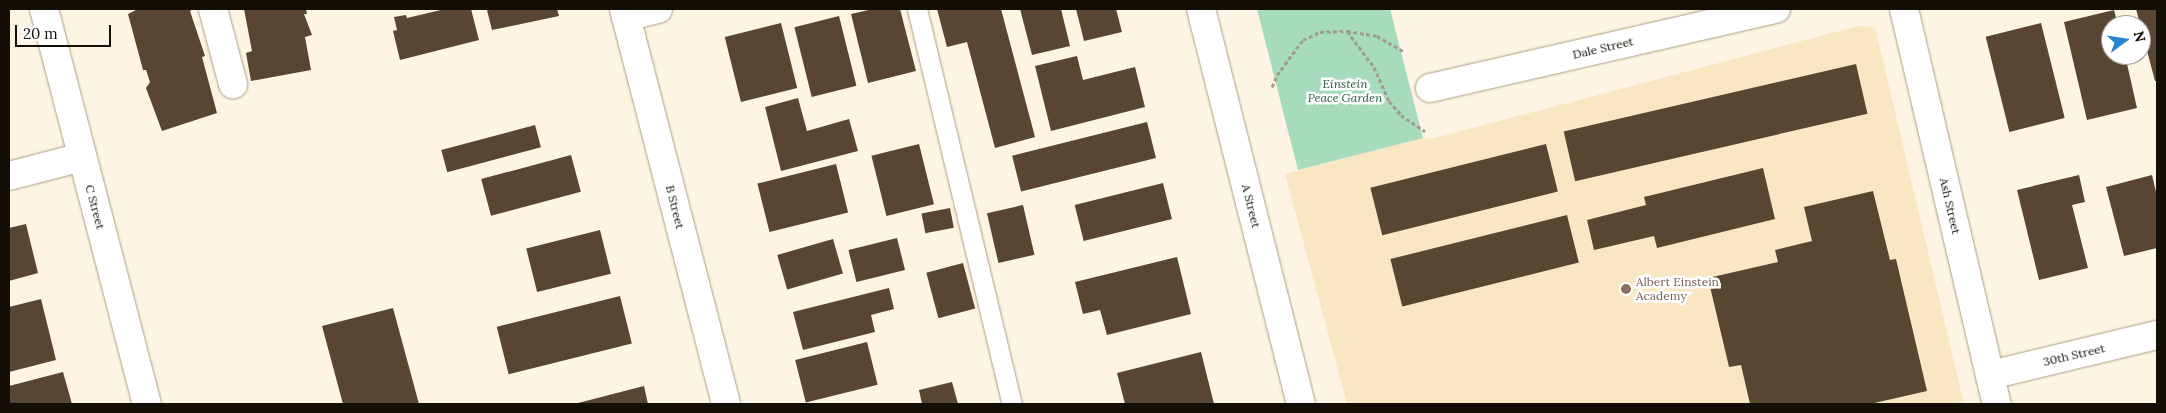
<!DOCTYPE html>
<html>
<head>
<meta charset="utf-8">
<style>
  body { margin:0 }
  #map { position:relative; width:2166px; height:413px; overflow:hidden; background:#fdf4e4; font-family:Lora,serif }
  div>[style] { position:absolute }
  .built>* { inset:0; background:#f9e7c4 }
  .green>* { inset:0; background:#a6dbbb }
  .building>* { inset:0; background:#584632; transform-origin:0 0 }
  .path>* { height:3px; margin-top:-1.5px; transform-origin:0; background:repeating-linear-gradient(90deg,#a39b8e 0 4px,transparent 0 6.5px) }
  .roads { filter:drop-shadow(0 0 1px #ab9d83) drop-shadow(0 0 1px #ab9d83) }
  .service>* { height:19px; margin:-9.5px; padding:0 9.5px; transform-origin:9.5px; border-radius:9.5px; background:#fff }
  .minor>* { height:28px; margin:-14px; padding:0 14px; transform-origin:14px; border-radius:14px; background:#fff }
  .tertiary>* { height:28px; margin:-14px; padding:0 14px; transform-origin:14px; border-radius:14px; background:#fff }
  .secondary>* { height:28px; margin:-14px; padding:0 14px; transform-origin:14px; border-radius:14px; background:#fff }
  .dots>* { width:14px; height:14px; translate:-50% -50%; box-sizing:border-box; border:2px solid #fff; border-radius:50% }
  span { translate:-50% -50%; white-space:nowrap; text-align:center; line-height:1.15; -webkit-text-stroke:5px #fff; paint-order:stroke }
  .street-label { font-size:12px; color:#130e06 }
  .park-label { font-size:12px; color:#235f40; font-style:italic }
  .education-label { font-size:12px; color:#785e54 }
  .left { translate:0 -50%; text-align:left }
  .frame { position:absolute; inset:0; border:10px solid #130e06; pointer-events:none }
  .north { position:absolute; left:2101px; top:15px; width:50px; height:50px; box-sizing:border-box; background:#fff; border:1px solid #a19f9b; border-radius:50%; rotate:76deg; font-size:14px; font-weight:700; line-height:20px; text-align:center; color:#130e06 }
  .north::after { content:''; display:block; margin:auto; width:18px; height:22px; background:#2883d0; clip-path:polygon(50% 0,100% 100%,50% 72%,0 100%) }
  .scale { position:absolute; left:15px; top:25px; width:96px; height:22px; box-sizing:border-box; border:2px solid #130e06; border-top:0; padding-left:6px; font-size:15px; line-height:18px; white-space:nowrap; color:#130e06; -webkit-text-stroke:4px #fff; paint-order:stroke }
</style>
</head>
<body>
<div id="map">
  <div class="built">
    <i style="clip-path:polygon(1858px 26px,1875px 27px,1964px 404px,1347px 404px,1285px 174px,1423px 138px,1431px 139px)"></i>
  </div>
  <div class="green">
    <i style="clip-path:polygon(1257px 9px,1390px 9px,1423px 138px,1298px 170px)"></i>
  </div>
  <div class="building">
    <i style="clip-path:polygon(138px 9px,192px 9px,190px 11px,205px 56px,202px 57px,217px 113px,162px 131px,146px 88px,150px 82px,146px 70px,143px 70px,128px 14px)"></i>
    <i style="clip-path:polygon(244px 9px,306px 9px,307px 14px,304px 14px,312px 35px,305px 37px,311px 70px,251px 81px,246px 53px,252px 51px)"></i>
    <i style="clip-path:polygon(445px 9px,471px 9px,479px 40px,400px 60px,393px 31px,397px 30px,394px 17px,406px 15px,407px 18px)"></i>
    <i style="clip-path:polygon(557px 9px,559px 16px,492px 30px,487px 10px)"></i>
    <i style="clip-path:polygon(873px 9px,900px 9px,916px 71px,868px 83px,851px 14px)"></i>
    <i style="clip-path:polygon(937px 9px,1001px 9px,1035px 137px,995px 148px,967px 42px,947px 47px)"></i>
    <i style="clip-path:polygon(1020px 9px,1061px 9px,1070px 46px,1032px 55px)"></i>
    <i style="clip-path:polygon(1076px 9px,1116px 9px,1122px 32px,1084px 41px)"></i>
    <i style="clip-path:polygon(2136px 9px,2157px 9px,2157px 81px,2155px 81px)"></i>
    <i style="clip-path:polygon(2114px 10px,2118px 25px,2111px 25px,2111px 55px,2125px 55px,2137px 108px,2087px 120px,2064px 22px)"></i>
    <i style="left:839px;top:16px;width:72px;height:46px;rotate:76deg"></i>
    <i style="left:781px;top:23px;width:67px;height:58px;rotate:76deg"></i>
    <i style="left:2041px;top:23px;width:98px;height:57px;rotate:76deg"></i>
    <i style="clip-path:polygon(1077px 56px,1083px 80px,1135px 67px,1145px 107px,1051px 131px,1035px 66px)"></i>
    <i style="left:1856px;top:64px;width:51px;height:300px;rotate:77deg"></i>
    <i style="clip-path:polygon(798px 98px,807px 131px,849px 119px,858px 151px,781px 171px,765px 107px)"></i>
    <i style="left:1147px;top:122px;width:37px;height:139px;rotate:76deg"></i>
    <i style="left:535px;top:125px;width:23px;height:97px;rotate:75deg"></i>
    <i style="left:919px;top:144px;width:62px;height:49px;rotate:76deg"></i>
    <i style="left:1546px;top:144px;width:49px;height:181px;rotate:76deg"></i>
    <i style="left:571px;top:155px;width:38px;height:93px;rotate:75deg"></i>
    <i style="left:836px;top:164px;width:50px;height:81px;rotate:76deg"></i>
    <i style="clip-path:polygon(1763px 168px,1775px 219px,1657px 248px,1654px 236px,1594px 250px,1587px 220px,1646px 205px,1644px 197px)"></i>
    <i style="clip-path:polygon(2079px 175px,2085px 202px,2072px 205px,2088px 268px,2039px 280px,2017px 190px)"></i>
    <i style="clip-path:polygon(2152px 175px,2157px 196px,2157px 248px,2124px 256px,2106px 187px)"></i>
    <i style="left:1163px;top:183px;width:37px;height:91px;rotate:76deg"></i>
    <i style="clip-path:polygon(1873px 191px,1890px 260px,1896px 259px,1927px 391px,1870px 404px,1750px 404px,1741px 365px,1729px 367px,1708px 278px,1778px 262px,1775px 250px,1812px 241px,1804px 207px)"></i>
    <i style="left:1023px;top:205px;width:51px;height:37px;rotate:77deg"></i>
    <i style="left:950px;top:208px;width:20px;height:29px;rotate:79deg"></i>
    <i style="left:1567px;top:215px;width:49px;height:182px;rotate:76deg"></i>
    <i style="clip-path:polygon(26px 224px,38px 273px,9px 281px,9px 228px)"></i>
    <i style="left:600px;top:230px;width:45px;height:76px;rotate:76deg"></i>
    <i style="left:897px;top:238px;width:33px;height:50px;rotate:76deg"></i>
    <i style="left:833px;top:239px;width:36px;height:58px;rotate:74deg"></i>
    <i style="clip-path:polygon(1177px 257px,1191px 314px,1107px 335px,1100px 310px,1083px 314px,1075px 282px)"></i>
    <i style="left:963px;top:263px;width:47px;height:38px;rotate:75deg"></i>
    <i style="clip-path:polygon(889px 288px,894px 309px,871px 315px,875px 332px,803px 350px,793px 312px)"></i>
    <i style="left:620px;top:296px;width:49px;height:127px;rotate:76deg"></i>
    <i style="clip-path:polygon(41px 299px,56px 360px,9px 372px,9px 307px)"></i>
    <i style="clip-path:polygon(393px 308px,419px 404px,343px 404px,322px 326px)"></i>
    <i style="left:867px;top:342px;width:44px;height:74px;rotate:76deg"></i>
    <i style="clip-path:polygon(1201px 352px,1214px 404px,1125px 404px,1117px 373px)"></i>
    <i style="clip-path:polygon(63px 372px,72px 404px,9px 404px,9px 386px)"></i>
    <i style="clip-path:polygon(952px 382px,958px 404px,922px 404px,919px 390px)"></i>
    <i style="clip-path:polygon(644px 386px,648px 404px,574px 404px)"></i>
  </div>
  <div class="path">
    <i style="left:1347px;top:31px;width:45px;rotate:53.1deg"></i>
    <i style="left:1374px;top:67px;width:37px;rotate:66deg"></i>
    <i style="left:1389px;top:101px;width:18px;rotate:49deg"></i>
    <i style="left:1401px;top:115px;width:29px;rotate:34deg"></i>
    <i style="left:1272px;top:87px;width:13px;rotate:-67deg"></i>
    <i style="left:1277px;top:75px;width:44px;rotate:-53.4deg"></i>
    <i style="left:1303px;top:40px;width:19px;rotate:-25deg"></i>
    <i style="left:1320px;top:32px;width:27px;rotate:-2deg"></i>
    <i style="left:1347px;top:31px;width:30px;rotate:9deg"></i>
    <i style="left:1377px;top:36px;width:30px;rotate:30deg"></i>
  </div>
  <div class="roads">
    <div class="service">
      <i style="left:917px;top:9px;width:406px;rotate:76.5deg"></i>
    </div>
    <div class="minor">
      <i style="left:213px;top:9px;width:78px;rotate:75.1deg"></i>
      <i style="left:1201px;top:9px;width:407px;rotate:75.8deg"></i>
      <i style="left:626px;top:17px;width:33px;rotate:-14deg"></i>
      <i style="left:1430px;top:88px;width:355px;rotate:-12.9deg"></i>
      <i style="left:9px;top:176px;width:75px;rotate:-14.6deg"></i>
    </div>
    <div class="tertiary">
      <i style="left:44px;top:9px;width:408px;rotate:75.4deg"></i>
      <i style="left:1904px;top:9px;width:406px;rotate:76.8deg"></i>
      <i style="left:1990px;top:375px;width:172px;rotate:-13.5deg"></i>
    </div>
    <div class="secondary">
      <i style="left:624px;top:9px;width:408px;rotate:75.5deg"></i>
    </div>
  </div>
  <div class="dots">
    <i style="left:1626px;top:289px;background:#8d6e63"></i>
  </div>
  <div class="street-label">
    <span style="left:1603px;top:48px;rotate:-13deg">Dale Street</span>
    <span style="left:1251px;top:206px;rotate:76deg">A Street</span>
    <span style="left:1950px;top:206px;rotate:77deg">Ash Street</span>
    <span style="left:95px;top:207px;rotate:75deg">C Street</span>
    <span style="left:675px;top:207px;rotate:76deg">B Street</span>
    <span style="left:2074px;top:355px;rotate:-13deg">30th Street</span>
  </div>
  <div class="park-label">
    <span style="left:1345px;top:91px">Einstein<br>Peace Garden</span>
  </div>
  <div class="education-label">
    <span class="left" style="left:1636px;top:289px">Albert Einstein<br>Academy</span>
  </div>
  <div class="frame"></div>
  <div class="north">N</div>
  <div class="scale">20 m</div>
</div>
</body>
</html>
